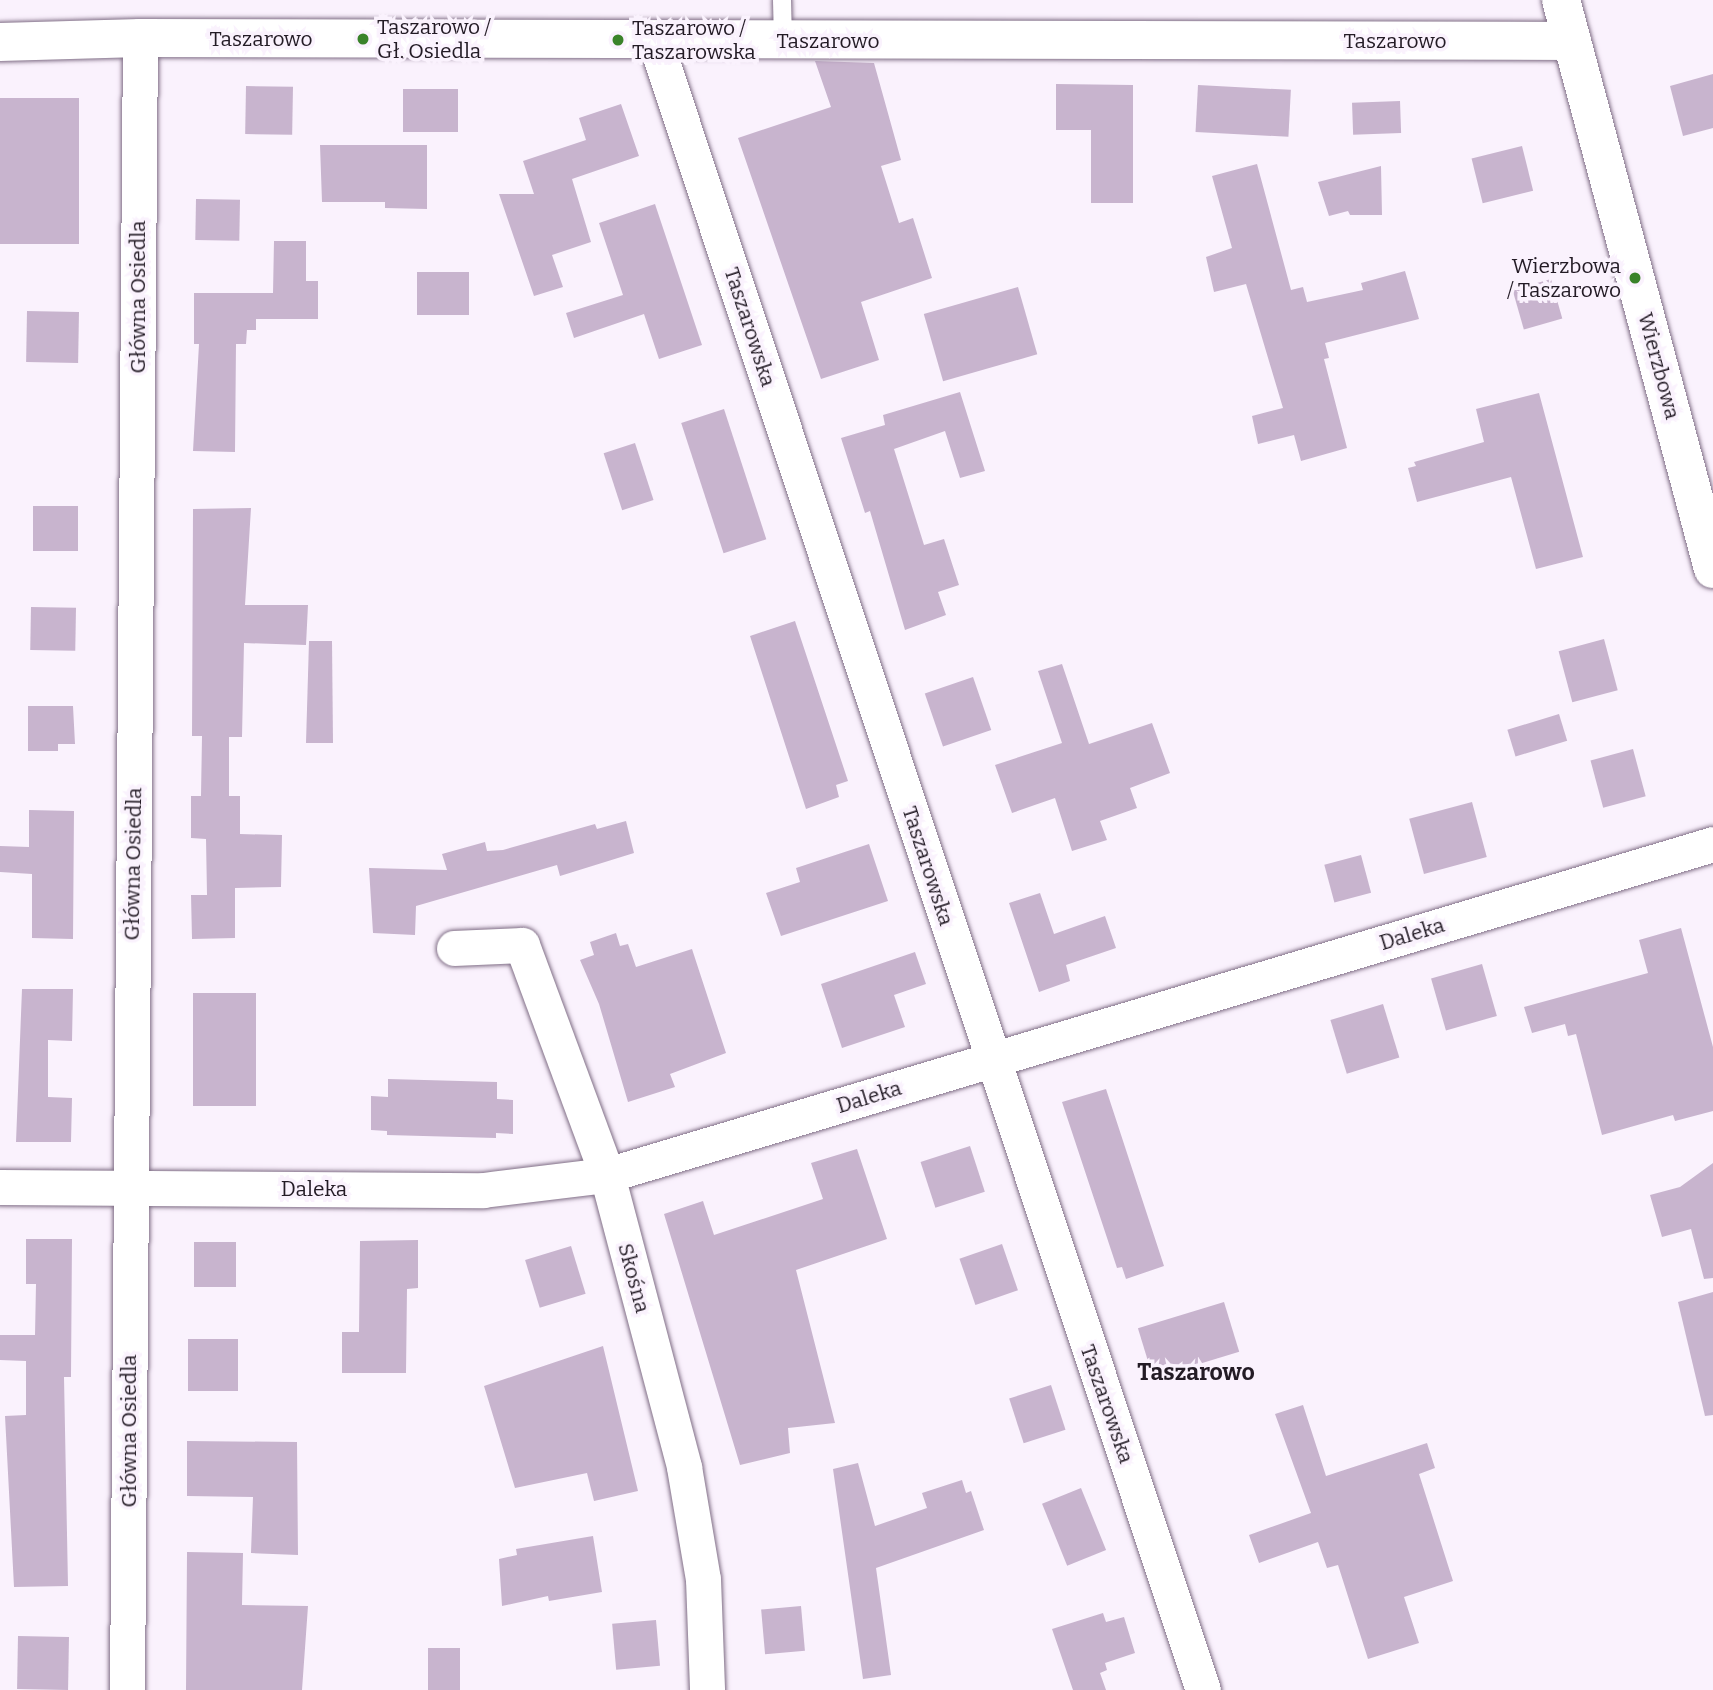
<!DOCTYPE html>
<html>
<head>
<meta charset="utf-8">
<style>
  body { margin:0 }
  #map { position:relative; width:1713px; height:1690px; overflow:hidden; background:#faf2fd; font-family:Bitter,serif }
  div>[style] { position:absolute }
  .building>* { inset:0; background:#c8b4ce; transform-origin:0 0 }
  .roads { filter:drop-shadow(0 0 2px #806e86) drop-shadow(0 0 2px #806e86) }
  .service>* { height:18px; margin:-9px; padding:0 9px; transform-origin:9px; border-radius:9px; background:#fff }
  .minor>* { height:35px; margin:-17.5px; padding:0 17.5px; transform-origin:17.5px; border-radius:17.5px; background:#fff }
  .tertiary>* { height:38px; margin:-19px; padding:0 19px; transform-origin:19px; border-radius:19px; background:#fff }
  .dots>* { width:19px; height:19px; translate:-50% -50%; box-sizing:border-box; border:4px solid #faf2fd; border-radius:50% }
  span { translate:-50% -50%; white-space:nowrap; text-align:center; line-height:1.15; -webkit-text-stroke:7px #faf2fd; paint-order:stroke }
  .poi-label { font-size:21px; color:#231b25 }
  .left { translate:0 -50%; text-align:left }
  .right { translate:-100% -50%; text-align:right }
  .street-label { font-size:21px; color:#231b25 }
  .neighbourhood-label { font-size:23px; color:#231b25; font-weight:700 }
</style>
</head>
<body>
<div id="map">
  <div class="building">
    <i style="clip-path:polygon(815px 61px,874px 63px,901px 160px,881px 166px,899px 223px,913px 218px,932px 278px,861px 302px,879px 360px,821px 379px,738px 138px,831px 107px)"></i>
    <i style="clip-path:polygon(1713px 74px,1713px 128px,1683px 136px,1670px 86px)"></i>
    <i style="clip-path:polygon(1056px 84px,1133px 85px,1133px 203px,1091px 203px,1091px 130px,1056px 130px)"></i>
    <i style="left:1198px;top:85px;width:93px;height:47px;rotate:3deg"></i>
    <i style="left:246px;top:86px;width:47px;height:48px;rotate:1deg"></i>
    <i style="left:403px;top:89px;width:55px;height:43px"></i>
    <i style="left:79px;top:98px;width:146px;height:79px;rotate:90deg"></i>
    <i style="left:1400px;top:101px;width:32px;height:48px;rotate:88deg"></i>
    <i style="clip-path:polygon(621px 104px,639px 156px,572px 179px,591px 242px,552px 255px,563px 287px,534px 296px,499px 194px,534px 194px,523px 161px,586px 140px,579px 118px)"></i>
    <i style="clip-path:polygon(320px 145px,427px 145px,427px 209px,385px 208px,385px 202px,322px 202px)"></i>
    <i style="left:1522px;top:146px;width:46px;height:52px;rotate:76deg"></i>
    <i style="clip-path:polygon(1257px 164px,1291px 290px,1303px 287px,1307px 302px,1363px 290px,1361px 283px,1405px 271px,1419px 319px,1325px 343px,1329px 358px,1324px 359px,1347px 448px,1301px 461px,1294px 435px,1258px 444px,1252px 416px,1283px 408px,1246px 284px,1214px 292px,1206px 257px,1232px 248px,1212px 176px)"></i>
    <i style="clip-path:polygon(1381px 166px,1382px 215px,1350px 215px,1348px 211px,1329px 216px,1318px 182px)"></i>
    <i style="left:196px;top:199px;width:44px;height:41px;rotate:1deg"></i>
    <i style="clip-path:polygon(655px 204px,702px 345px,659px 359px,644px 314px,574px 338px,566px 313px,623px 295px,599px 223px)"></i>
    <i style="clip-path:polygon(274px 241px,306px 241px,306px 281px,318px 281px,318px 319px,256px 319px,256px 330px,247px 330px,246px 344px,236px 344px,235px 452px,193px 451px,199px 344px,194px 344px,194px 293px,273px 293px)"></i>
    <i style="left:469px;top:272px;width:43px;height:52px;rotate:90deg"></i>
    <i style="left:1551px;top:279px;width:41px;height:40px;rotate:74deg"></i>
    <i style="left:1018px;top:287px;width:70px;height:98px;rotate:74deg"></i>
    <i style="left:27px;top:311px;width:52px;height:51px;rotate:1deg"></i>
    <i style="clip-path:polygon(960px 392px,985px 471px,960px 478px,945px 431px,894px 449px,924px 545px,944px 539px,959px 585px,938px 592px,946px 615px,905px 630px,870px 511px,865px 513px,841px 438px,885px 425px,883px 415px)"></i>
    <i style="clip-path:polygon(1539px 393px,1583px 557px,1536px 569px,1511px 477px,1417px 502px,1408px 468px,1416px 466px,1414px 462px,1484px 442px,1476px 409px)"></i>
    <i style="left:724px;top:409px;width:137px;height:45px;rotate:72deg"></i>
    <i style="left:635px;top:443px;width:60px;height:33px;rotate:72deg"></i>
    <i style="left:33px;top:506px;width:45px;height:45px"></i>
    <i style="clip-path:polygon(251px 508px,245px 605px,308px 605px,306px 645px,244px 643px,242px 737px,229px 737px,229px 796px,240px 796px,240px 834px,282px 835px,281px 887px,235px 888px,235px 938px,192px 939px,191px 895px,207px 895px,206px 839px,191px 838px,191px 796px,201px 796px,202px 736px,192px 736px,193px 509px)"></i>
    <i style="left:31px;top:607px;width:45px;height:43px;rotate:1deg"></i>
    <i style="clip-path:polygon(795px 621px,848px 781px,836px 785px,839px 797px,806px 809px,750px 636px)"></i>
    <i style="left:1604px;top:639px;width:53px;height:47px;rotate:75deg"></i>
    <i style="clip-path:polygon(309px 641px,332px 641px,333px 743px,306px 743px)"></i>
    <i style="clip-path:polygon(1062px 664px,1089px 744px,1152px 723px,1170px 773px,1130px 788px,1137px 808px,1100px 821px,1107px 840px,1072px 851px,1055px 798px,1012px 813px,995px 765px,1062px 743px,1038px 671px)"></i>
    <i style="left:973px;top:677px;width:56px;height:51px;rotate:71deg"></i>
    <i style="clip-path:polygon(28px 706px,73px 706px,75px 744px,58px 744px,58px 751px,28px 751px)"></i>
    <i style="left:1559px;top:714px;width:28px;height:54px;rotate:73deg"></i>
    <i style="left:1633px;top:749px;width:49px;height:44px;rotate:75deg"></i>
    <i style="left:1472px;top:802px;width:57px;height:65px;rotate:75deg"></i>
    <i style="clip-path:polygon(29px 810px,74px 811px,73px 939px,32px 938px,32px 874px,0 872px,0 846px,29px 847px)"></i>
    <i style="clip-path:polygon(626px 821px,634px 853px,560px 876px,557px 865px,416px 906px,415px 935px,373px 933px,369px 868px,447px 870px,442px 854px,485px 842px,487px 851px,503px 850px,595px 824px,597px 829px)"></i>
    <i style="clip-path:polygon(869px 844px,888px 901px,781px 936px,766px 893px,800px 882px,796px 868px)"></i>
    <i style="left:1361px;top:855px;width:39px;height:38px;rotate:75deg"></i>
    <i style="clip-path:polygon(1040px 893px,1054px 934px,1105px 916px,1116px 948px,1066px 965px,1070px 981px,1039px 992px,1009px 903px)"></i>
    <i style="clip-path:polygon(1681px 928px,1713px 1047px,1713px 1111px,1675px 1121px,1673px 1115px,1602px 1135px,1576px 1034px,1568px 1036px,1565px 1024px,1532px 1033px,1524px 1007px,1648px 973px,1639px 940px)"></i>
    <i style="clip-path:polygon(616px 933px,620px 946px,628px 944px,636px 967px,692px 949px,726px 1053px,670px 1074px,675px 1087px,628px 1102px,599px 1004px,580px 960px,594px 955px,590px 942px)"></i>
    <i style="clip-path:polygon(915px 952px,926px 984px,894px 995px,905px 1027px,842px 1048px,821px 984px)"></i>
    <i style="left:1482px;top:964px;width:54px;height:53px;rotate:74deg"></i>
    <i style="clip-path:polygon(22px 989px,73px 989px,72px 1041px,48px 1040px,48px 1097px,72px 1098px,71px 1142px,16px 1142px)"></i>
    <i style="left:193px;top:993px;width:63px;height:113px"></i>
    <i style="left:1383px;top:1004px;width:56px;height:55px;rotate:73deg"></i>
    <i style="clip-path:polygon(388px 1079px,497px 1082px,497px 1099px,513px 1100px,513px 1134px,496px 1133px,496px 1138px,387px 1135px,387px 1131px,371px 1130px,371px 1096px,388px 1097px)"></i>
    <i style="clip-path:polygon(1106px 1089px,1164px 1266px,1126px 1279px,1122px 1267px,1117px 1268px,1062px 1102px)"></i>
    <i style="left:970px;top:1146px;width:48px;height:52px;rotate:72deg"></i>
    <i style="clip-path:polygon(857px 1149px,887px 1239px,796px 1270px,835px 1423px,788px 1428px,790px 1453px,740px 1465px,664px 1214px,703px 1201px,714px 1235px,823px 1199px,811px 1163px)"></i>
    <i style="clip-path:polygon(1713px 1163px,1713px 1278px,1704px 1279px,1691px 1229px,1662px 1237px,1650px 1195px,1680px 1187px)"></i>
    <i style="clip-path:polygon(26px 1239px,72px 1239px,71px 1377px,64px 1377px,68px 1586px,14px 1587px,5px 1416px,26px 1415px,26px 1361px,0 1360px,0 1335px,35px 1335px,36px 1284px,26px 1284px)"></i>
    <i style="clip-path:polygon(418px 1240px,418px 1288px,407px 1289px,406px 1373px,342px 1373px,342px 1332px,359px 1332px,360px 1241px)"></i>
    <i style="left:194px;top:1242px;width:42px;height:45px"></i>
    <i style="left:1002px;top:1244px;width:49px;height:45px;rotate:71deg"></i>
    <i style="left:571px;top:1246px;width:50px;height:48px;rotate:73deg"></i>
    <i style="clip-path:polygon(1713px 1292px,1713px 1415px,1705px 1416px,1678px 1302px)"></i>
    <i style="left:1224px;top:1302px;width:52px;height:90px;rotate:73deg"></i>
    <i style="left:188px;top:1339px;width:50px;height:52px"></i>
    <i style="clip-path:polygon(603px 1346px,638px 1491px,594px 1501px,587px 1473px,515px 1488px,484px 1386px)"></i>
    <i style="left:1051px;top:1385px;width:47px;height:44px;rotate:72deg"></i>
    <i style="clip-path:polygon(1303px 1405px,1326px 1476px,1427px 1443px,1435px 1468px,1419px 1474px,1453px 1581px,1404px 1597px,1419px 1643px,1368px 1659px,1338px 1565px,1327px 1568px,1318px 1542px,1259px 1563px,1249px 1535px,1311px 1513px,1275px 1414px)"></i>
    <i style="clip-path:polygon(187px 1441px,297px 1442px,298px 1555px,251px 1553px,253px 1497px,187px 1496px)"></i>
    <i style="clip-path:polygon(858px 1463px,875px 1526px,927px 1508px,922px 1493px,962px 1480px,966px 1493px,971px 1491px,984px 1530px,876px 1568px,891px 1675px,863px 1679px,833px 1469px)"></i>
    <i style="left:1081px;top:1488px;width:67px;height:42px;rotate:68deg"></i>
    <i style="clip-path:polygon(593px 1536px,602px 1592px,549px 1601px,548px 1596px,502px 1606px,499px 1559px,517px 1555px,516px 1549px)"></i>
    <i style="clip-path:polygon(187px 1552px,243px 1553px,242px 1605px,308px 1606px,302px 1690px,186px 1690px)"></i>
    <i style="left:801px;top:1606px;width:45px;height:40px;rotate:85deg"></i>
    <i style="clip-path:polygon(1103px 1613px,1106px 1622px,1124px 1617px,1135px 1653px,1105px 1663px,1107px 1670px,1100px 1673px,1106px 1690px,1073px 1690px,1052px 1629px)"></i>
    <i style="left:656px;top:1620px;width:46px;height:44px;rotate:85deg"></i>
    <i style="left:18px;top:1636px;width:51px;height:53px;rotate:1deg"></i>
    <i style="left:428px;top:1648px;width:32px;height:42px"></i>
  </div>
  <div class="roads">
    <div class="service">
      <i style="left:782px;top:0;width:41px;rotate:88.6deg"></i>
    </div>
    <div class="minor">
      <i style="left:655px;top:41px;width:1738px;rotate:71.62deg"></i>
      <i style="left:454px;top:948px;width:68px;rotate:-2.5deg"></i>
      <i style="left:522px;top:945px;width:245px;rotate:69.7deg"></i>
      <i style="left:607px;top:1175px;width:302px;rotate:75.2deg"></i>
      <i style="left:684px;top:1467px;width:114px;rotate:80.4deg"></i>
      <i style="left:703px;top:1579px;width:111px;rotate:87.9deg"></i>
      <i style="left:0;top:1187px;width:483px;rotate:0.4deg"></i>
      <i style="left:483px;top:1190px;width:125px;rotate:-6.9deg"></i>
      <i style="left:607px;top:1175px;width:1154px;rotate:-16.66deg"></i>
      <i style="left:127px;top:1690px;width:1652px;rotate:-89.55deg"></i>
    </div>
    <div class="tertiary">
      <i style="left:1561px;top:0;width:589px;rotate:75.04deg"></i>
      <i style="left:0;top:42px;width:140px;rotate:-1.6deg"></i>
      <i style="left:140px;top:38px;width:1432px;rotate:0.12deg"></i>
    </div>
  </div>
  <div class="dots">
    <i style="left:363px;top:39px;background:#3a832a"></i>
    <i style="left:618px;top:40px;background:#3a832a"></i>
    <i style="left:1635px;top:278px;background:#3a832a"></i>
  </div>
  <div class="poi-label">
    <span class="left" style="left:377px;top:39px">Taszarowo /<br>Gł. Osiedla</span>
    <span class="left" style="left:632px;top:40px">Taszarowo /<br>Taszarowska</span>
    <span class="right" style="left:1621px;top:278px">Wierzbowa<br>/ Taszarowo</span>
  </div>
  <div class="street-label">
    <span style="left:261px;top:39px">Taszarowo</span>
    <span style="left:828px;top:41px">Taszarowo</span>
    <span style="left:1395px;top:41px">Taszarowo</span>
    <span style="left:138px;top:297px;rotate:-90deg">Główna Osiedla</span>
    <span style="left:750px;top:327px;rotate:72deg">Taszarowska</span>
    <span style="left:1659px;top:366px;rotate:75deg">Wierzbowa</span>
    <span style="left:133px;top:864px;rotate:-89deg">Główna Osiedla</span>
    <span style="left:928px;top:866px;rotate:72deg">Taszarowska</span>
    <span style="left:1412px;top:934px;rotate:-17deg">Daleka</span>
    <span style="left:869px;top:1097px;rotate:-17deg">Daleka</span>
    <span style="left:314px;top:1189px">Daleka</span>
    <span style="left:634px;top:1278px;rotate:75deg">Skośna</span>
    <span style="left:1107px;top:1404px;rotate:71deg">Taszarowska</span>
    <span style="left:129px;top:1431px;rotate:-90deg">Główna Osiedla</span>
  </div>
  <div class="neighbourhood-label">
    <span style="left:1196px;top:1372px">Taszarowo</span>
  </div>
</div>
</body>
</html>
